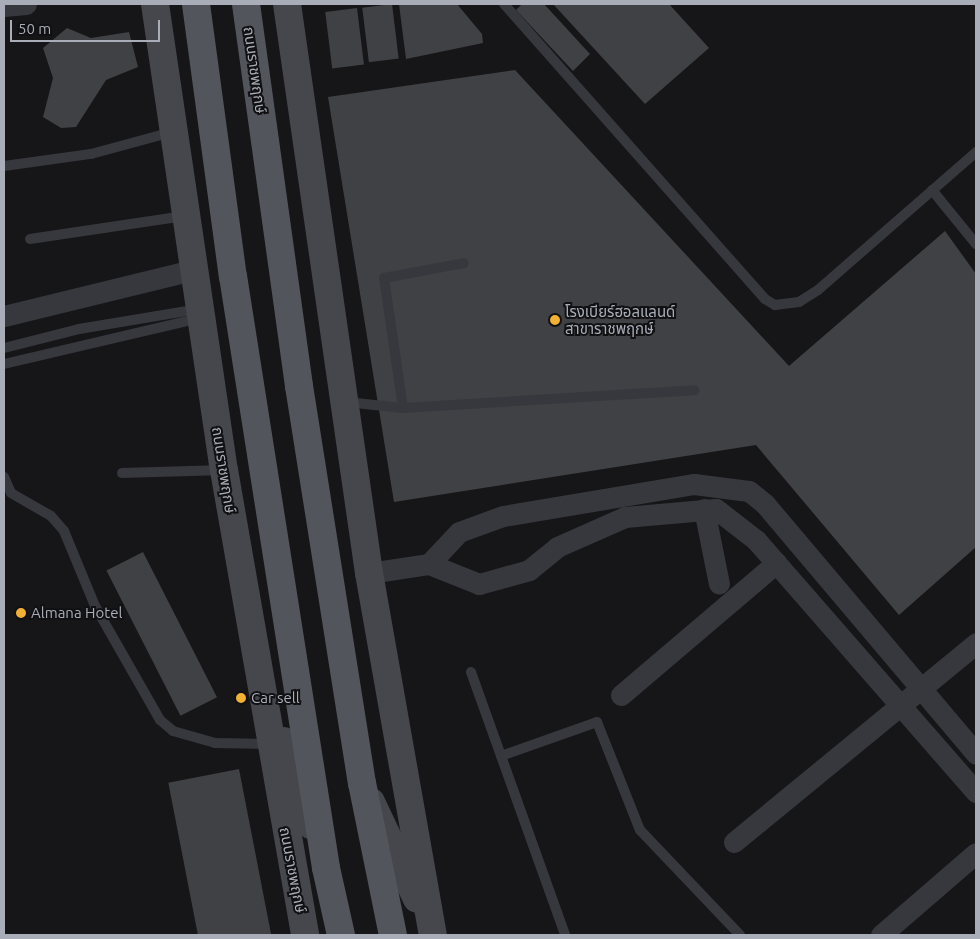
<!DOCTYPE html>
<html>
<head>
<meta charset="utf-8">
<style>
  body { margin:0 }
  #map { position:relative; width:980px; height:939px; overflow:hidden; background:#161618; font-family:Ubuntu,"Noto Sans Thai",sans-serif }
  div>[style] { position:absolute }
  .building>* { inset:0; background:#404145; transform-origin:0 0 }
  .lane>* { height:10px; margin:-5px; padding:0 5px; transform-origin:5px; border-radius:5px; background:#37383d }
  .street>* { height:21px; margin:-10.5px; padding:0 10.5px; transform-origin:10.5px; border-radius:10.5px; background:#37383d }
  .secondary>* { height:28px; margin:-14px; padding:0 14px; transform-origin:14px; border-radius:14px; background:#45474d }
  .primary>* { height:28px; margin:-14px; padding:0 14px; transform-origin:14px; border-radius:14px; background:#53555c }
  .dots>* { width:14px; height:14px; translate:-50% -50%; box-sizing:border-box; border:2px solid #111113; border-radius:50% }
  span { translate:-50% -50%; white-space:nowrap; text-align:center; line-height:1.15; -webkit-text-stroke:4px #111113; paint-order:stroke }
  .street-label { font-size:15px; color:#a8adb8 }
  .poi-label { font-size:15px; color:#a8adb8 }
  .left { translate:0 -50%; text-align:left }
  .frame { position:absolute; inset:0; border:5px solid #a8adb8; pointer-events:none }
  .scale { position:absolute; left:10px; top:20px; width:150px; height:22px; box-sizing:border-box; border:2px solid #a8adb8; border-top:0; padding-left:6px; font-size:15px; line-height:18px; white-space:nowrap; color:#a8adb8; -webkit-text-stroke:4px #111113; paint-order:stroke }
</style>
</head>
<body>
<div id="map">
  <div class="building">
    <i style="left:392px;top:4px;width:55px;height:30px;rotate:83deg"></i>
    <i style="clip-path:polygon(399px 4px,457px 4px,482px 34px,483px 43px,406px 59px)"></i>
    <i style="clip-path:polygon(522px 4px,544px 4px,590px 54px,573px 71px,516px 10px)"></i>
    <i style="clip-path:polygon(553px 4px,669px 4px,709px 48px,645px 104px)"></i>
    <i style="left:357px;top:8px;width:57px;height:32px;rotate:83deg"></i>
    <i style="clip-path:polygon(67px 28px,91px 38px,129px 32px,138px 67px,106px 80px,76px 127px,61px 128px,43px 117px,53px 78px,43px 48px)"></i>
    <i style="clip-path:polygon(515px 70px,789px 366px,945px 231px,976px 274px,976px 547px,899px 615px,756px 445px,394px 502px,328px 97px)"></i>
    <i style="left:143px;top:552px;width:163px;height:41px;rotate:63deg"></i>
    <i style="left:239px;top:769px;width:169px;height:72px;rotate:79deg"></i>
  </div>
  <div class="lane">
    <i style="left:504px;top:4px;width:394px;rotate:48.5deg"></i>
    <i style="left:765px;top:299px;width:12px;rotate:31deg"></i>
    <i style="left:775px;top:305px;width:24px;rotate:-7deg"></i>
    <i style="left:799px;top:302px;width:22px;rotate:-32deg"></i>
    <i style="left:818px;top:290px;width:210px;rotate:-41.1deg"></i>
    <i style="left:4px;top:166px;width:88px;rotate:-7.9deg"></i>
    <i style="left:91px;top:154px;width:84px;rotate:-15.2deg"></i>
    <i style="left:932px;top:190px;width:70px;rotate:50.8deg"></i>
    <i style="left:30px;top:239px;width:156px;rotate:-8.5deg"></i>
    <i style="left:4px;top:348px;width:77px;rotate:-14.2deg"></i>
    <i style="left:79px;top:329px;width:122px;rotate:-9.5deg"></i>
    <i style="left:4px;top:364px;width:201px;rotate:-13.2deg"></i>
    <i style="left:346px;top:402px;width:57px;rotate:6deg"></i>
    <i style="left:403px;top:408px;width:292px;rotate:-3.5deg"></i>
    <i style="left:403px;top:408px;width:131px;rotate:-98.3deg"></i>
    <i style="left:384px;top:278px;width:81px;rotate:-10.6deg"></i>
    <i style="left:122px;top:473px;width:102px;rotate:-1.7deg"></i>
    <i style="left:4px;top:477px;width:17px;rotate:66deg"></i>
    <i style="left:11px;top:493px;width:46px;rotate:29.9deg"></i>
    <i style="left:51px;top:516px;width:20px;rotate:49deg"></i>
    <i style="left:64px;top:531px;width:81px;rotate:67.5deg"></i>
    <i style="left:95px;top:606px;width:131px;rotate:60.3deg"></i>
    <i style="left:160px;top:720px;width:17px;rotate:40deg"></i>
    <i style="left:173px;top:731px;width:44px;rotate:15.9deg"></i>
    <i style="left:215px;top:743px;width:55px;rotate:1deg"></i>
    <i style="left:471px;top:672px;width:279px;rotate:70.3deg"></i>
    <i style="left:501px;top:756px;width:102px;rotate:-19.5deg"></i>
    <i style="left:597px;top:722px;width:116px;rotate:68.3deg"></i>
    <i style="left:640px;top:830px;width:145px;rotate:46.4deg"></i>
  </div>
  <div class="street">
    <i style="left:4px;top:6px;width:22px;rotate:-5deg"></i>
    <i style="left:4px;top:316px;width:195px;rotate:-13.7deg"></i>
    <i style="left:704px;top:509px;width:76px;rotate:78.7deg"></i>
    <i style="left:429px;top:564px;width:44px;rotate:-46.8deg"></i>
    <i style="left:459px;top:532px;width:47px;rotate:-20deg"></i>
    <i style="left:503px;top:516px;width:194px;rotate:-9.5deg"></i>
    <i style="left:694px;top:484px;width:55px;rotate:7.3deg"></i>
    <i style="left:749px;top:491px;width:21px;rotate:39deg"></i>
    <i style="left:765px;top:504px;width:327px;rotate:49.8deg"></i>
    <i style="left:369px;top:573px;width:61px;rotate:-8.5deg"></i>
    <i style="left:429px;top:564px;width:54px;rotate:21.8deg"></i>
    <i style="left:479px;top:584px;width:52px;rotate:-15.6deg"></i>
    <i style="left:529px;top:570px;width:36px;rotate:-39deg"></i>
    <i style="left:557px;top:547px;width:74px;rotate:-23.8deg"></i>
    <i style="left:625px;top:517px;width:91px;rotate:-5deg"></i>
    <i style="left:716px;top:509px;width:51px;rotate:37.8deg"></i>
    <i style="left:756px;top:540px;width:335px;rotate:48.9deg"></i>
    <i style="left:621px;top:695px;width:204px;rotate:-40.4deg"></i>
    <i style="left:734px;top:842px;width:313px;rotate:-39.4deg"></i>
    <i style="left:881px;top:935px;width:125px;rotate:-40.8deg"></i>
  </div>
  <div class="secondary">
    <i style="left:155px;top:4px;width:471px;rotate:81.6deg"></i>
    <i style="left:224px;top:470px;width:472px;rotate:80.1deg"></i>
    <i style="left:287px;top:4px;width:575px;rotate:81.8deg"></i>
    <i style="left:369px;top:573px;width:368px;rotate:80deg"></i>
    <i style="left:284px;top:741px;width:89px;rotate:71.8deg"></i>
    <i style="left:371px;top:802px;width:107px;rotate:64.6deg"></i>
  </div>
  <div class="primary">
    <i style="left:196px;top:4px;width:275px;rotate:82.3deg"></i>
    <i style="left:233px;top:276px;width:599px;rotate:81.07deg"></i>
    <i style="left:326px;top:868px;width:69px;rotate:77.4deg"></i>
    <i style="left:246px;top:4px;width:386px;rotate:82.1deg"></i>
    <i style="left:299px;top:386px;width:402px;rotate:81deg"></i>
    <i style="left:362px;top:783px;width:155px;rotate:78.5deg"></i>
  </div>
  <div class="dots">
    <i style="left:555px;top:320px;background:#f2b134"></i>
    <i style="left:21px;top:613px;background:#f2b134"></i>
    <i style="left:241px;top:698px;background:#f2b134"></i>
  </div>
  <div class="street-label">
    <span style="left:255px;top:70px;rotate:82deg">ถนนราชพฤกษ์</span>
    <span style="left:224px;top:470px;rotate:81deg">ถนนราชพฤกษ์</span>
    <span style="left:293px;top:870px;rotate:79deg">ถนนราชพฤกษ์</span>
  </div>
  <div class="poi-label">
    <span class="left" style="left:565px;top:320px">โรงเบียร์ฮอลแลนด์<br>สาขาราชพฤกษ์</span>
    <span class="left" style="left:31px;top:613px">Almana Hotel</span>
    <span class="left" style="left:251px;top:698px">Car sell</span>
  </div>
  <div class="frame"></div>
  <div class="scale">50 m</div>
</div>
</body>
</html>
